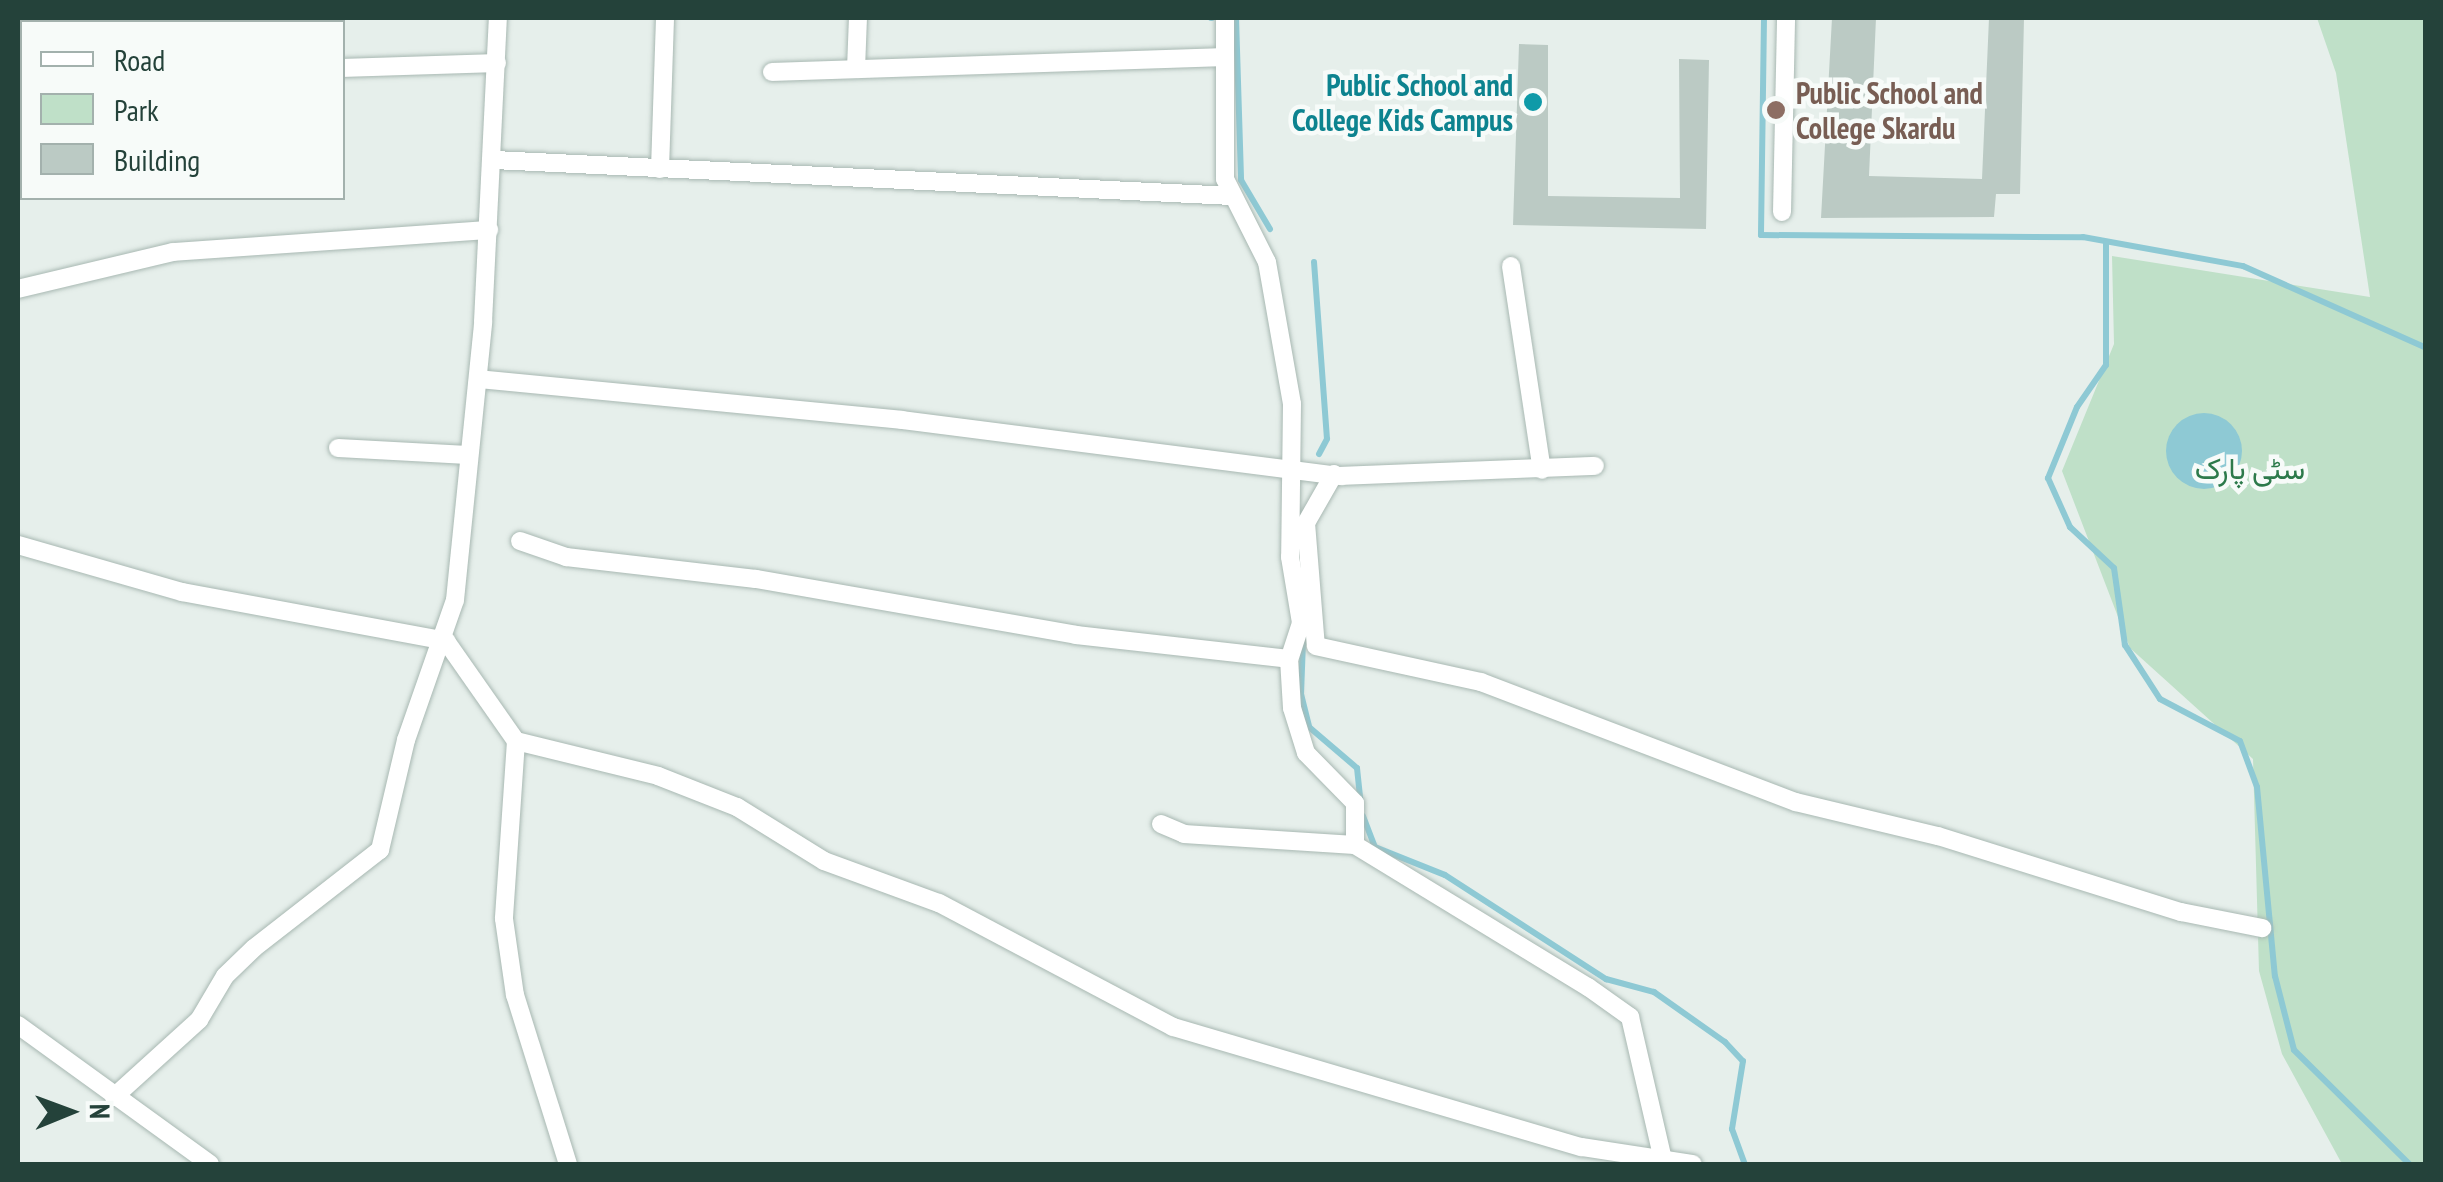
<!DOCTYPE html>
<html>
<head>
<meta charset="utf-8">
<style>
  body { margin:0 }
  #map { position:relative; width:2443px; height:1182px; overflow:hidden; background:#e6efeb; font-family:"PT Sans Narrow",Vazirmatn,sans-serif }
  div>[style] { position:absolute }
  .green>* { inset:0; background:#bfe0c8 }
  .water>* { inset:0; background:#8ec9d4 }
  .round { border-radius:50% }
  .stream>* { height:6px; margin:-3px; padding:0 3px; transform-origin:3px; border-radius:3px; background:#8ec9d4 }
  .building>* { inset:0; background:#bbcac4 }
  .roads { filter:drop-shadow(0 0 2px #a8b8b2) drop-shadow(0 0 2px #a8b8b2) }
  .street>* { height:18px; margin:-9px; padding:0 9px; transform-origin:9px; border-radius:9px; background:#fff }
  .dots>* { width:28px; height:28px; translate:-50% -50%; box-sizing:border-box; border:5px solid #f7fbf9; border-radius:50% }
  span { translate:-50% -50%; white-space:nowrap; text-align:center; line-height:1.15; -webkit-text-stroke:9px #f7fbf9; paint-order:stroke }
  .culture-label { font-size:30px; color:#0d838f; font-weight:700 }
  .right { translate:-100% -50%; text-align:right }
  .education-label { font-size:30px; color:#785e54; font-weight:700 }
  .left { translate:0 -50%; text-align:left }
  .park-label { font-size:30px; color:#2d7a4b }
  .frame { position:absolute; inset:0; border:20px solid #24423a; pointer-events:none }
  .legend { position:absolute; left:20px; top:20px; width:325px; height:180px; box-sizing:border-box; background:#f7fbf9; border:2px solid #a3b1ad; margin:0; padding:12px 18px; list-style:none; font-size:30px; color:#24423a }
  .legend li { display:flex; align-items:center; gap:20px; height:50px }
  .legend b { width:50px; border:2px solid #a3b1ad }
  .north { position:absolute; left:20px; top:1062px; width:100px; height:100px; -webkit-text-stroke:8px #f7fbf9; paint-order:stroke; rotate:89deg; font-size:28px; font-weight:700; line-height:40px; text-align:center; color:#24423a }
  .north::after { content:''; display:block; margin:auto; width:35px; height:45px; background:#24423a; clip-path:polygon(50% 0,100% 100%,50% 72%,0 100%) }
</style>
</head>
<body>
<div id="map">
  <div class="green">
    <i style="clip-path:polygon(2317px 18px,2425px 18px,2425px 1164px,2342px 1164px,2282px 1054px,2259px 971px,2253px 759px,2130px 648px,2062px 471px,2114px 344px,2112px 256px,2370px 297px,2336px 73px)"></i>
  </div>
  <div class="water">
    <i class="round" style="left:2166px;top:413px;width:76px;height:76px"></i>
  </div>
  <div class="stream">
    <i style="left:1211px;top:18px;width:1px"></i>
    <i style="left:1236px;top:18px;width:162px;rotate:88.2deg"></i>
    <i style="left:1241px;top:180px;width:57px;rotate:59.4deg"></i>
    <i style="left:1764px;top:18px;width:217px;rotate:90.8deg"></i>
    <i style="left:1761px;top:235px;width:322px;rotate:0.4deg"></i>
    <i style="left:2083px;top:237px;width:163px;rotate:10.3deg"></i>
    <i style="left:2243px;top:266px;width:201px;rotate:24.1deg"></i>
    <i style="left:2106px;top:243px;width:122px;rotate:90deg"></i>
    <i style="left:2106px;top:365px;width:51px;rotate:124.6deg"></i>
    <i style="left:2077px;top:407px;width:77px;rotate:112.2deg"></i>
    <i style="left:2048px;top:478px;width:54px;rotate:65.8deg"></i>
    <i style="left:2070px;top:527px;width:60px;rotate:43deg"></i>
    <i style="left:2114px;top:568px;width:78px;rotate:81.9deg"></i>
    <i style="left:2125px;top:645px;width:64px;rotate:57.1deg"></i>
    <i style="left:2160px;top:699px;width:90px;rotate:27.7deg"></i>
    <i style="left:2240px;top:741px;width:49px;rotate:69.7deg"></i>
    <i style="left:2257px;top:787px;width:190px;rotate:84.6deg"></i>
    <i style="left:2275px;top:976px;width:76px;rotate:75.6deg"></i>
    <i style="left:2294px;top:1050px;width:162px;rotate:44.7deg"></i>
    <i style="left:1314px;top:262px;width:177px;rotate:85.8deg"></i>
    <i style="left:1327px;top:439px;width:17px;rotate:118deg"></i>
    <i style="left:1303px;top:642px;width:52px;rotate:92.2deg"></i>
    <i style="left:1301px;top:694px;width:34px;rotate:76deg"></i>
    <i style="left:1309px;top:727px;width:63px;rotate:40.5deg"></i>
    <i style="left:1357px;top:768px;width:31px;rotate:84deg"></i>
    <i style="left:1363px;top:816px;width:33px;rotate:69deg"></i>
    <i style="left:1375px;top:847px;width:75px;rotate:21.8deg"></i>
    <i style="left:1445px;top:875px;width:192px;rotate:32.9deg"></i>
    <i style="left:1606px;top:979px;width:50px;rotate:15.2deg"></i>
    <i style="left:1654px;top:992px;width:87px;rotate:35.2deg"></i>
    <i style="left:1725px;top:1042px;width:26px;rotate:47deg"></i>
    <i style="left:1743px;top:1061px;width:69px;rotate:99.2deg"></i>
    <i style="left:1732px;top:1129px;width:37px;rotate:70deg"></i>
  </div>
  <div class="building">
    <i style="clip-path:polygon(1832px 18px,1876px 18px,1869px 176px,1982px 179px,1989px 18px,2024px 18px,2020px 194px,1996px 194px,1994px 217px,1821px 218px)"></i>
    <i style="clip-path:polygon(1519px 44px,1548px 45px,1548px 196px,1680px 198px,1679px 59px,1709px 60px,1706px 229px,1513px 225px)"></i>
  </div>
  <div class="roads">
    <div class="street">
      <i style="left:1225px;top:18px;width:161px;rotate:90deg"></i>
      <i style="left:1225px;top:179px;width:93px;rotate:63.2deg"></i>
      <i style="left:1267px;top:262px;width:144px;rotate:80deg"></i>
      <i style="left:1292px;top:404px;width:153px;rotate:90.7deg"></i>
      <i style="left:1290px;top:557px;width:67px;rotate:80.5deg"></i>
      <i style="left:1301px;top:623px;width:38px;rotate:108deg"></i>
      <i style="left:1289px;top:659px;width:49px;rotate:86.5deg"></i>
      <i style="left:1292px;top:708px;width:47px;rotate:72.7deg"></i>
      <i style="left:1306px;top:753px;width:70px;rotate:45.6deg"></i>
      <i style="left:1355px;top:803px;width:42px;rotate:90deg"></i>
      <i style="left:342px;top:68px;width:155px;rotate:-1.8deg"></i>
      <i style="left:856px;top:69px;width:51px;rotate:-87.8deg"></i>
      <i style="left:772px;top:72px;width:453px;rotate:-1.9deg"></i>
      <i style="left:18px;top:115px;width:4px;rotate:-14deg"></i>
      <i style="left:494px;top:160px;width:739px;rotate:2.79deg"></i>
      <i style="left:660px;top:169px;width:151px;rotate:-88.1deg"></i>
      <i style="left:1782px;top:212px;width:194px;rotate:-88.8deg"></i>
      <i style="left:1511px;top:266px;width:206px;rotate:81.4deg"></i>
      <i style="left:18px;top:289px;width:159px;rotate:-13.4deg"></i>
      <i style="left:173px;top:252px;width:317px;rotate:-4deg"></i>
      <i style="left:478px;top:379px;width:426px;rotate:5.5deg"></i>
      <i style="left:902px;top:420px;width:443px;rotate:7.3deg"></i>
      <i style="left:1341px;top:476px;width:254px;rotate:-2.3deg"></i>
      <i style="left:338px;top:448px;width:130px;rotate:3.1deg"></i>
      <i style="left:1334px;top:474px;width:56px;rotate:119.7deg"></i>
      <i style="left:1306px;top:523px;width:123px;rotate:85.4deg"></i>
      <i style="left:1316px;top:646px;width:169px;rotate:12.3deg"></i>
      <i style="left:1481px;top:682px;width:337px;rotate:20.9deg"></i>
      <i style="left:1796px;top:802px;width:146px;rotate:13.5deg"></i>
      <i style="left:1938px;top:836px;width:255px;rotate:17.4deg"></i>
      <i style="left:2181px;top:912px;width:83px;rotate:11.2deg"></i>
      <i style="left:520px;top:541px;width:49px;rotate:19.2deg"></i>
      <i style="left:566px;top:557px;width:191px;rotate:6.6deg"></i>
      <i style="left:756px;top:579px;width:325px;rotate:9.9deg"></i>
      <i style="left:1076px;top:635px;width:214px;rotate:6.4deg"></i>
      <i style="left:18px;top:545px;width:171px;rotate:16deg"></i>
      <i style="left:182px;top:592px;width:269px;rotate:10.5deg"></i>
      <i style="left:446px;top:641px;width:122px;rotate:55deg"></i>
      <i style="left:516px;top:741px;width:178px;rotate:93.9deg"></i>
      <i style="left:504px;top:919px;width:77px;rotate:81.8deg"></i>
      <i style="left:515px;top:995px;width:177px;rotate:72.6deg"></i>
      <i style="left:516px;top:741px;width:146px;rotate:13.8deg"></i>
      <i style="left:658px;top:776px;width:85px;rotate:21.4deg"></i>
      <i style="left:737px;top:807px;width:102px;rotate:31.8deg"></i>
      <i style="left:824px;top:861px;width:122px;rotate:20.1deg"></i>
      <i style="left:939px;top:903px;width:265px;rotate:27.9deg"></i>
      <i style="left:1173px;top:1027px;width:426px;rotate:16.4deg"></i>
      <i style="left:1582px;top:1147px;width:112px;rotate:8.7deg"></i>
      <i style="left:1161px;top:824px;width:25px;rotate:23deg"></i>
      <i style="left:1184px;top:834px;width:171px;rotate:3.7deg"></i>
      <i style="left:1355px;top:845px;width:273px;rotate:31.4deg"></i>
      <i style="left:1588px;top:987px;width:52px;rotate:35.5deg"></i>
      <i style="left:1630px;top:1017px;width:151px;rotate:77deg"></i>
      <i style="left:18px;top:1025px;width:237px;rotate:35.9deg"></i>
      <i style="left:114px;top:1097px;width:115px;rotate:-42.2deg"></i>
      <i style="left:199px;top:1020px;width:51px;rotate:-59.4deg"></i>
      <i style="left:225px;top:976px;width:40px;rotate:-44deg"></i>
      <i style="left:254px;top:948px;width:160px;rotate:-37.9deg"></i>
      <i style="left:380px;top:850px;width:113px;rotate:-76.7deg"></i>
      <i style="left:406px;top:740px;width:148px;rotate:-70.7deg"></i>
      <i style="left:455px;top:600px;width:279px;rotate:-84.2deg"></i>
      <i style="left:483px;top:322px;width:304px;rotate:-87.2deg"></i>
    </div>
  </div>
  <div class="dots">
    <i style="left:1533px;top:102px;background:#0f9aa8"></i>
    <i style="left:1776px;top:110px;background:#8d6e63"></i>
  </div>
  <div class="culture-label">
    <span class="right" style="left:1513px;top:102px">Public School and<br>College Kids Campus</span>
  </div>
  <div class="education-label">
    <span class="left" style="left:1796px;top:110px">Public School and<br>College Skardu</span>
  </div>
  <div class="park-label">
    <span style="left:2250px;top:468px">سٹی پارک</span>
  </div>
  <div class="frame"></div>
  <ul class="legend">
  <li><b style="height:12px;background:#fff"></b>Road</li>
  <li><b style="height:28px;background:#bfe0c8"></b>Park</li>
  <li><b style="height:28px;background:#bbcac4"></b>Building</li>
  </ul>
  <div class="north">N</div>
</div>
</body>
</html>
